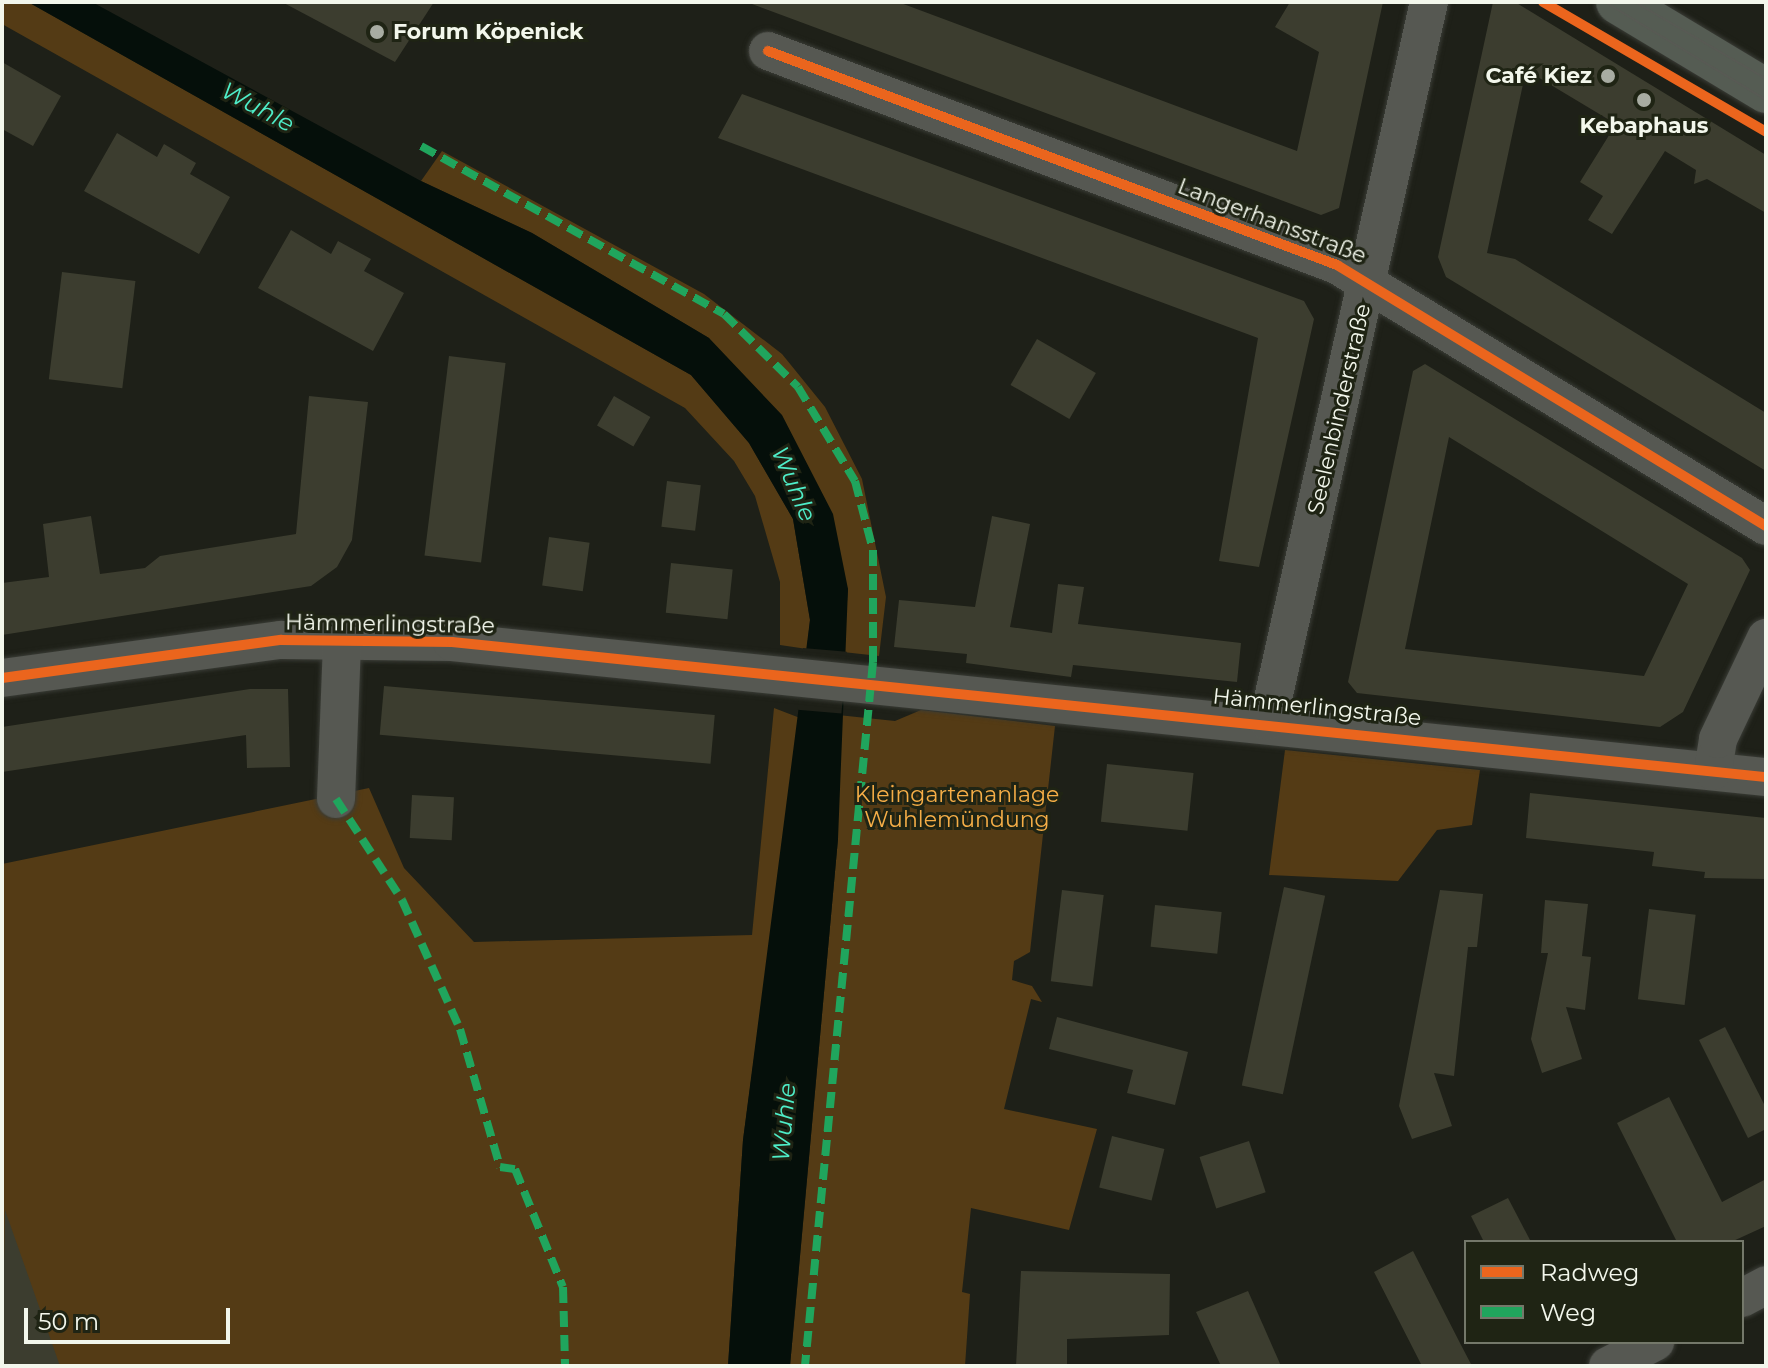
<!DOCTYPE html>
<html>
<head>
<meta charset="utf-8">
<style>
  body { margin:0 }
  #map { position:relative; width:1768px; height:1368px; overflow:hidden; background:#1e2018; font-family:Montserrat,sans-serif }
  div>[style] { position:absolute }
  .green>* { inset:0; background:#543b15 }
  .water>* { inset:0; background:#050f0a }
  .pier>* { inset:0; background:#1e2018; transform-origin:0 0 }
  .building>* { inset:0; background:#3c3d2f; transform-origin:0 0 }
  .roads { filter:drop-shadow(0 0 2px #3a3c36) drop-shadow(0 0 2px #3a3c36) }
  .minor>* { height:38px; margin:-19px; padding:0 19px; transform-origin:19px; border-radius:19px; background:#565852 }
  .major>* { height:44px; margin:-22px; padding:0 22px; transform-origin:22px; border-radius:22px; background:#555c53 }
  .tram>* { height:2px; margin:-1px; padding:0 1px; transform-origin:1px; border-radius:1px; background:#585a54 }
  .quiet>* { height:8px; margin-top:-4px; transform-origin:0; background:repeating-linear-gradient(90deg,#20a55d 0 16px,transparent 0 24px) }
  .cycleway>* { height:10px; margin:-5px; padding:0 5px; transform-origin:5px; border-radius:5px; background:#eb651d }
  .dots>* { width:22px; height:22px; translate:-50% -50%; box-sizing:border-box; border:4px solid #1f2414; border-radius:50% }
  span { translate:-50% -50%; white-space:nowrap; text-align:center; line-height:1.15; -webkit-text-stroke:6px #1f2414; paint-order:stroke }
  .poi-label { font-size:22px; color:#f3f7ec; font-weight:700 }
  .left { translate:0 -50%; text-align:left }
  .right { translate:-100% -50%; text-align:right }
  .street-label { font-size:22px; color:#f3f7ec }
  .park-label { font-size:22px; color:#f6ae47 }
  .water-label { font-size:24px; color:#4eeec9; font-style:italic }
  .frame { position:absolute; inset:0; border:4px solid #f3f7ec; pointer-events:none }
  .legend { position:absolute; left:1464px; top:1240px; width:280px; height:104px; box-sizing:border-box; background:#1f2414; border:2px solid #74786a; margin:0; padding:10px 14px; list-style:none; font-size:24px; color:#f3f7ec }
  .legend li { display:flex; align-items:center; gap:16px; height:40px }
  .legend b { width:40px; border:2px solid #74786a }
  .scale { position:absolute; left:24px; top:1308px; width:206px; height:36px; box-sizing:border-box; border:4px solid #f3f7ec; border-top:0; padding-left:10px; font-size:24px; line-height:28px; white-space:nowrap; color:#f3f7ec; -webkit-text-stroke:6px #1f2414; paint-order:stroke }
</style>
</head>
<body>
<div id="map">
  <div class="green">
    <i style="clip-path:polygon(2px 2px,28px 2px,691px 375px,749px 443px,793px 519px,810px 620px,807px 649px,780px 645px,780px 582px,755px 496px,734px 461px,685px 408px,2px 24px)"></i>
    <i style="clip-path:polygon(442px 151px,704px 294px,782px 354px,825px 407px,862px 479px,886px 597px,879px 656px,843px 652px,848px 589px,709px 338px,532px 233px,421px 181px)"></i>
    <i style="clip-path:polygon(774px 708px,800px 718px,743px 1140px,728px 1366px,2px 1366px,2px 864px,369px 788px,404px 868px,474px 942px,752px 935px)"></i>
    <i style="clip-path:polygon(921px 710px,1055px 726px,1030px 952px,1014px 961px,1012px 980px,1032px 986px,1042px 1002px,1031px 999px,1004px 1109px,1097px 1129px,1069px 1230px,971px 1208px,962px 1292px,970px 1294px,965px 1366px,790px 1366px,838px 839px,838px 715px,895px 721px)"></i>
    <i style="clip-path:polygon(1285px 750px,1480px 770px,1472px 825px,1437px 830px,1398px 881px,1269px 875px)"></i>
  </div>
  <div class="water">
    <i style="clip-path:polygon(28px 2px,92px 2px,421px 181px,532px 233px,709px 338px,782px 415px,833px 514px,848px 589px,838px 839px,790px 1366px,728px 1366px,743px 1140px,810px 620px,793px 519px,749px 443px,691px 375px)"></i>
  </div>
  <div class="pier">
    <i style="left:803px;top:648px;width:44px;height:62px;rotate:5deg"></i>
  </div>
  <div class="building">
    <i style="clip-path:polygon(282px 2px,434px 2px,395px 62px)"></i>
    <i style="clip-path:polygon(898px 2px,1297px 151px,1319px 52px,1275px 27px,1290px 2px,1383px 2px,1339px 208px,1321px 215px,752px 4px)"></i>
    <i style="clip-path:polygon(1493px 2px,1515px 2px,1766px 155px,1766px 213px,1707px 179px,1694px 184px,1696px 170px,1665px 151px,1612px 234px,1588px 220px,1603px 196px,1580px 182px,1616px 124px,1526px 70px,1487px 253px,1515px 259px,1766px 413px,1766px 471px,1446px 277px,1438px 257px)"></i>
    <i style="clip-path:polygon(2px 62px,61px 96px,33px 146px,2px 129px)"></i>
    <i style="clip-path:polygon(742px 94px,1304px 301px,1314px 319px,1259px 567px,1219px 561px,1258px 338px,718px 138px)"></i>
    <i style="clip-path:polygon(117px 133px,157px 157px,164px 144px,196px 163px,190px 174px,230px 197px,199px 254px,84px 191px)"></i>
    <i style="clip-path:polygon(291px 230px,331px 254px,338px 241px,371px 259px,364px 271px,404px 293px,373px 351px,258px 288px)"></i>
    <i style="left:62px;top:272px;width:74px;height:108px;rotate:7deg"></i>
    <i style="left:1037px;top:339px;width:68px;height:53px;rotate:30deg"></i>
    <i style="left:449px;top:356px;width:57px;height:201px;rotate:7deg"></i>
    <i style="clip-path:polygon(evenodd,1425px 364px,1742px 558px,1750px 570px,1683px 712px,1660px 727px,1357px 693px,1348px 682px,1413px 371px,1425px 364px,1449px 437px,1688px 584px,1644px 676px,1405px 649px,1449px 437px)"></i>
    <i style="clip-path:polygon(309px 396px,368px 402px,352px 540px,337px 567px,311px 586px,2px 635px,2px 583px,49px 577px,43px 524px,91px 516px,100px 574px,145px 568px,160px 556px,296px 534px)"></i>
    <i style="left:614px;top:396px;width:42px;height:34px;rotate:30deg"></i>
    <i style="left:667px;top:481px;width:34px;height:46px;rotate:7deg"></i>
    <i style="clip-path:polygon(992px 516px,1030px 524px,1010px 627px,1052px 633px,1058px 584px,1084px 587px,1078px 624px,1241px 643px,1237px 682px,1073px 665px,1071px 677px,966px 663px,967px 654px,894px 647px,899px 600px,975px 607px)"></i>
    <i style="left:549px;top:537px;width:41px;height:49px;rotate:8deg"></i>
    <i style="left:671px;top:563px;width:62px;height:50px;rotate:6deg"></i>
    <i style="left:384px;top:686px;width:332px;height:49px;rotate:5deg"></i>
    <i style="clip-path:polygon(250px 689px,288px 689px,290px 767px,247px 768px,246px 735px,2px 772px,2px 727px)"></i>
    <i style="left:1107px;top:764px;width:87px;height:58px;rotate:6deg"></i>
    <i style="clip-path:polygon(1530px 793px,1766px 818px,1766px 879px,1704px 878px,1705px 872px,1652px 866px,1654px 852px,1526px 838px)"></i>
    <i style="left:412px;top:795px;width:42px;height:43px;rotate:3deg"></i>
    <i style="left:1284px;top:887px;width:42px;height:203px;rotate:12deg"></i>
    <i style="left:1062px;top:890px;width:42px;height:92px;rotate:7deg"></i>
    <i style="clip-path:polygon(1440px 890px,1483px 894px,1477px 947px,1468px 947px,1454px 1076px,1434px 1073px,1452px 1126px,1412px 1139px,1399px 1106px)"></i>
    <i style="clip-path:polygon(1545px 900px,1588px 904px,1582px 956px,1591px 957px,1585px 1010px,1566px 1007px,1582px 1059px,1542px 1073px,1531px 1039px,1548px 953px,1541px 953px)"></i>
    <i style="left:1155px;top:905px;width:67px;height:42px;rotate:6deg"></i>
    <i style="left:1649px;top:909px;width:47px;height:91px;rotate:7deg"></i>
    <i style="clip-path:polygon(1057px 1017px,1188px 1052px,1175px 1105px,1127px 1093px,1133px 1070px,1049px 1049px)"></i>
    <i style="clip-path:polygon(1725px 1027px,1766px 1108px,1766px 1129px,1748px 1138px,1699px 1040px)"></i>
    <i style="clip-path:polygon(1669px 1097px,1722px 1202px,1766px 1179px,1766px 1226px,1731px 1242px,1677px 1242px,1617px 1123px)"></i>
    <i style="left:1112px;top:1136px;width:54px;height:53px;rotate:14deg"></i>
    <i style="left:1249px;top:1141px;width:54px;height:52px;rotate:72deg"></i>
    <i style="clip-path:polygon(1508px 1198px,1531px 1242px,1484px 1242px,1471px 1216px)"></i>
    <i style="clip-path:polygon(5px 1210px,60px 1366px,2px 1366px)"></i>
    <i style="clip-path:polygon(1413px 1251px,1461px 1345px,1472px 1366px,1422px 1366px,1374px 1272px)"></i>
    <i style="clip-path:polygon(1021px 1271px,1170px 1274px,1169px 1335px,1067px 1339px,1067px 1366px,1016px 1366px)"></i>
    <i style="clip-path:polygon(1248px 1291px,1281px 1366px,1221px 1366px,1196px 1312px)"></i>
  </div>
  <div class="roads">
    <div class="minor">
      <i style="left:768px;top:51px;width:608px;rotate:20.61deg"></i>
      <i style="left:1337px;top:265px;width:502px;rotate:31.32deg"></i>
      <i style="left:2px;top:678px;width:282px;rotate:-7.8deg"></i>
      <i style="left:281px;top:640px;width:171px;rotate:0.7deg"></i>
      <i style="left:452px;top:642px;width:1321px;rotate:5.87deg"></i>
      <i style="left:1268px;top:721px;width:737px;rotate:-77.38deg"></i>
      <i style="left:1713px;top:771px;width:32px;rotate:-81deg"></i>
      <i style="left:1718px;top:739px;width:112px;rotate:-64.6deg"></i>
      <i style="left:336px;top:799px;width:159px;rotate:-87.8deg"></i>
      <i style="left:1742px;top:1298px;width:27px;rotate:-28deg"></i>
      <i style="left:1608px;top:1366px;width:53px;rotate:-27.1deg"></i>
    </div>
    <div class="major">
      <i style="left:1618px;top:2px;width:173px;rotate:31deg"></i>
    </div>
  </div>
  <div class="tram">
    <i style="left:1605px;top:2px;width:188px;rotate:31.3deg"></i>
    <i style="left:1635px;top:2px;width:152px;rotate:30.4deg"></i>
  </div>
  <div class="quiet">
    <i style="left:421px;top:146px;width:346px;rotate:29deg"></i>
    <i style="left:724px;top:314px;width:104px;rotate:44.6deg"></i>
    <i style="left:798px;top:387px;width:110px;rotate:58.8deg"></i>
    <i style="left:855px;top:481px;width:71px;rotate:75.4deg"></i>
    <i style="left:873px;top:550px;width:112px;rotate:90deg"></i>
    <i style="left:873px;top:662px;width:707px;rotate:95.52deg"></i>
    <i style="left:336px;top:799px;width:121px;rotate:56.8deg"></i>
    <i style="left:402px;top:900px;width:141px;rotate:65.8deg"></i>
    <i style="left:460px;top:1029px;width:144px;rotate:73.8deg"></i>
    <i style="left:500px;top:1167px;width:15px;rotate:8deg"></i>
    <i style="left:515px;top:1169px;width:127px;rotate:67.9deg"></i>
    <i style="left:563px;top:1287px;width:79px;rotate:88.5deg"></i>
  </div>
  <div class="cycleway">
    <i style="left:1543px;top:2px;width:258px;rotate:30.2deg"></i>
    <i style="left:768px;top:51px;width:608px;rotate:20.61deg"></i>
    <i style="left:1337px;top:265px;width:502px;rotate:31.32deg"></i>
    <i style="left:2px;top:678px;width:282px;rotate:-7.8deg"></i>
    <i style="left:281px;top:640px;width:171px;rotate:0.7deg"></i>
    <i style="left:452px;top:642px;width:1321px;rotate:5.87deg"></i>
  </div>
  <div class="dots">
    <i style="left:377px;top:32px;background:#a8aca2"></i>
    <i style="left:1608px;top:76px;background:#a8aca2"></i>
    <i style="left:1644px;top:100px;background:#a8aca2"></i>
  </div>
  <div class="poi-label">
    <span class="left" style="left:393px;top:32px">Forum Köpenick</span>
    <span class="right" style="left:1592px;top:76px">Café Kiez</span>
    <span style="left:1644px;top:126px">Kebaphaus</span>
  </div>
  <div class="street-label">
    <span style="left:1272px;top:221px;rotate:21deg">Langerhansstraße</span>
    <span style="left:1339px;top:409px;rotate:-77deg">Seelenbinderstraße</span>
    <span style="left:390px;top:624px;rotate:1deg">Hämmerlingstraße</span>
    <span style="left:1317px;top:707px;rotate:6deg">Hämmerlingstraße</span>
  </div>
  <div class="park-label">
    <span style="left:957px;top:807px">Kleingartenanlage<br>Wuhlemündung</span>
  </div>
  <div class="water-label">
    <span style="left:258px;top:107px;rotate:28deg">Wuhle</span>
    <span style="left:794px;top:484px;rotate:67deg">Wuhle</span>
    <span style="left:784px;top:1122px;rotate:-85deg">Wuhle</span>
  </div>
  <div class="frame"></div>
  <ul class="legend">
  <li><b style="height:10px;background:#eb651d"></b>Radweg</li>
  <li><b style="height:10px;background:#20a55d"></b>Weg</li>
  </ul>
  <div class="scale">50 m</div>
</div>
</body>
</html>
